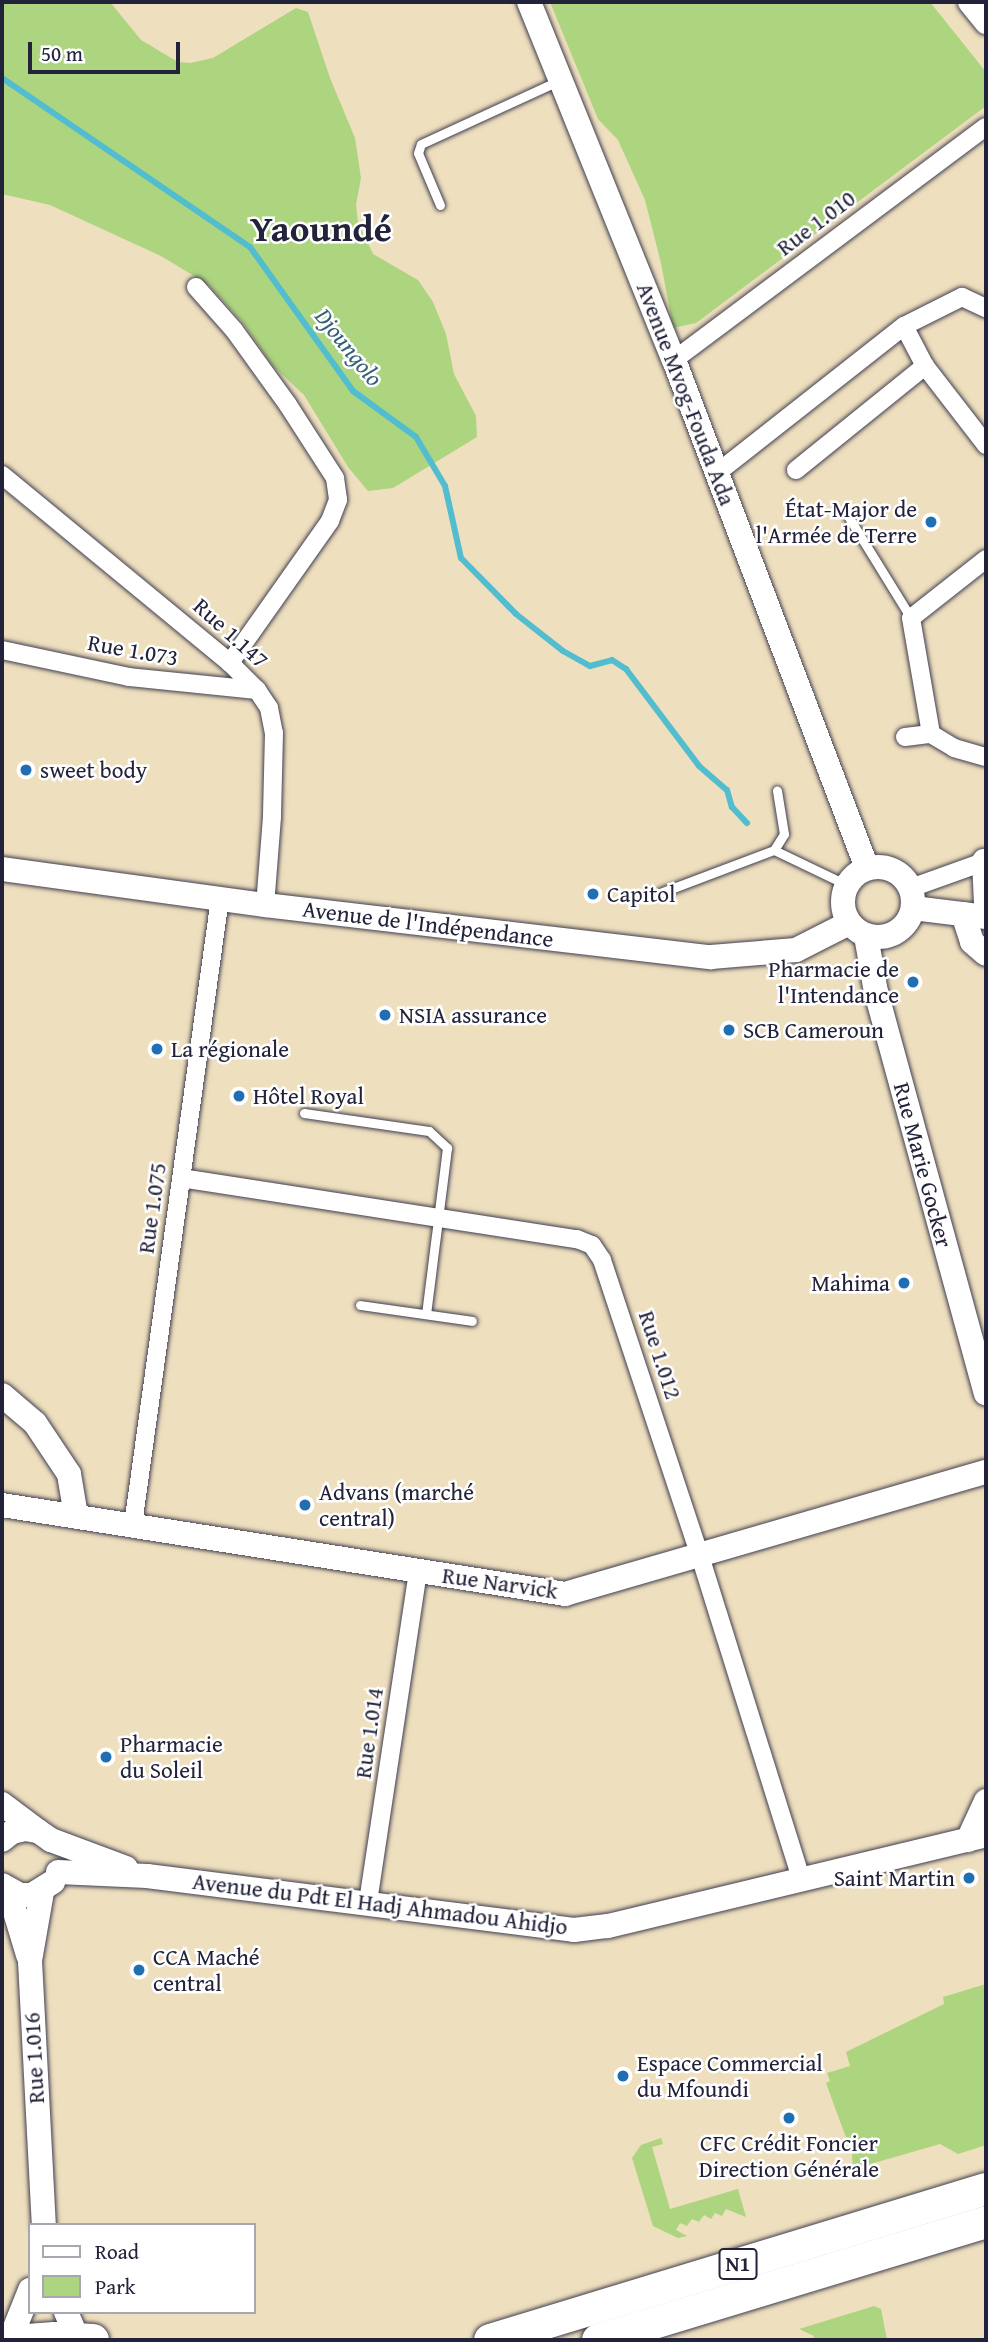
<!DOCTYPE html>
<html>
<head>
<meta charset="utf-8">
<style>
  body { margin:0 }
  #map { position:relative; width:988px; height:2342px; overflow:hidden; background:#eedfbe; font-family:"Gentium Book Plus",serif }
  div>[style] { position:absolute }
  .green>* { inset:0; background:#add47e }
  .stream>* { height:6px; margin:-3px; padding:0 3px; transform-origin:3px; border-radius:3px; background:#53bdd0 }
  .roads { filter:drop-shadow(0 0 2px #413e4f) drop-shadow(0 0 2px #413e4f) }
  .lane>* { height:9px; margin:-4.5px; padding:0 4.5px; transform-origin:4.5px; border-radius:4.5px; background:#fff }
  .street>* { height:18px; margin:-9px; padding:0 9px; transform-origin:9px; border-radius:9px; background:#fff }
  .secondary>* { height:24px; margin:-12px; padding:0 12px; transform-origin:12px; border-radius:12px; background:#fff }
  .secondary>.ring { margin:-12px; padding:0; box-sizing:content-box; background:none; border:24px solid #fff; border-radius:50% }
  .highway>* { height:32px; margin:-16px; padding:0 16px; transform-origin:16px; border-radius:16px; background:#fff }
  .dots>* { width:19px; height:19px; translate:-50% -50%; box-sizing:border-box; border:4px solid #fff; border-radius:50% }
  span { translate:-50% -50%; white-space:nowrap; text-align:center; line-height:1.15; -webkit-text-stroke:5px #fff; paint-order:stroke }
  .shield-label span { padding:2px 5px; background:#fff; border:2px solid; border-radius:5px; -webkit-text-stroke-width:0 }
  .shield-label { font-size:21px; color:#22223b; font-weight:700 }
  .street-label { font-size:23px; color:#22223b }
  .poi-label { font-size:23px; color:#22223b }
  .right { translate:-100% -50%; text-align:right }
  .left { translate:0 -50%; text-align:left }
  .water-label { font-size:24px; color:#366077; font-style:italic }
  .town-label { font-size:37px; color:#22223b; font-weight:700 }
  .frame { position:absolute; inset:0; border:4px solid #22223b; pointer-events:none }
  .legend { position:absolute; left:28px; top:2223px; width:228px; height:91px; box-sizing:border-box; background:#fff; border:2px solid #a7a7b1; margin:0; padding:9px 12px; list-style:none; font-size:21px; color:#22223b }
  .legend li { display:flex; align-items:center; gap:14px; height:35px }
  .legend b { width:35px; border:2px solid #a7a7b1 }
  .scale { position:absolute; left:28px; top:42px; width:152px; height:32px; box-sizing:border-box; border:4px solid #22223b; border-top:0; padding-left:9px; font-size:21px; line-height:24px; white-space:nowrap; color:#22223b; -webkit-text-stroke:5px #fff; paint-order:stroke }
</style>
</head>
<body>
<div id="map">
  <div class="green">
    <i style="clip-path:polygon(2px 2px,110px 2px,141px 40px,178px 62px,190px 63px,213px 58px,296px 8px,308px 12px,330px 78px,355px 138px,361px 178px,356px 205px,358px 222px,373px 254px,418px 280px,433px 302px,446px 334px,454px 374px,476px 416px,477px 437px,393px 488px,368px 491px,348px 467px,304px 395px,273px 366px,243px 323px,209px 285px,161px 256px,50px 205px,2px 194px)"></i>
    <i style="clip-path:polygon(550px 2px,930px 2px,986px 72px,986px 106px,696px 323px,673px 328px,661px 263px,645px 200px,618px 140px,598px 119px)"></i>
    <i style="clip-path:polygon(986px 1984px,986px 2145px,958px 2154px,940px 2144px,853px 2169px,852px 2154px,826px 2083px,830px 2081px,827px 2073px,850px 2066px,846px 2052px,944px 2004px,943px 1997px)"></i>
    <i style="clip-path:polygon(661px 2138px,663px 2144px,652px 2147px,670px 2209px,738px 2189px,746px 2217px,726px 2209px,722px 2216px,715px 2213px,711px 2219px,704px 2215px,699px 2222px,692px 2219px,687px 2226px,680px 2223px,676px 2230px,687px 2236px,678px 2238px,653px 2226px,632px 2158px,641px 2145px)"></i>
    <i style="clip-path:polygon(874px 2306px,881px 2309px,887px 2340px,813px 2340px,814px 2336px,799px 2329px)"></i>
  </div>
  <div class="stream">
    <i style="left:2px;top:78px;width:300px;rotate:34.3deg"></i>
    <i style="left:250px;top:247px;width:177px;rotate:54.4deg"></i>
    <i style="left:353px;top:391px;width:78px;rotate:36.1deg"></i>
    <i style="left:416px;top:437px;width:57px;rotate:59.4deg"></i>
    <i style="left:445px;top:486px;width:74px;rotate:77.5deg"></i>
    <i style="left:461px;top:558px;width:78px;rotate:45.5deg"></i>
    <i style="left:516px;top:614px;width:60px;rotate:38.2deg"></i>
    <i style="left:563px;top:651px;width:31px;rotate:29deg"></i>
    <i style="left:590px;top:666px;width:23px;rotate:-15deg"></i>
    <i style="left:612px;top:660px;width:17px;rotate:33deg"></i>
    <i style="left:626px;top:669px;width:121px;rotate:53deg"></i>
    <i style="left:699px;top:766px;width:37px;rotate:41deg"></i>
    <i style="left:727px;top:790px;width:18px;rotate:74deg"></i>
    <i style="left:732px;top:807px;width:22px;rotate:47deg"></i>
  </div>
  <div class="roads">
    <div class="lane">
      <i style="left:440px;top:205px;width:56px;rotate:-112.9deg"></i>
      <i style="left:418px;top:153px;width:9px;rotate:-72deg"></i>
      <i style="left:421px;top:144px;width:153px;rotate:-24.7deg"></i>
      <i style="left:848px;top:516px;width:120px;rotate:58.3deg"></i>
      <i style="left:774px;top:850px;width:81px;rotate:25.6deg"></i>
      <i style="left:660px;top:893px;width:122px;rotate:-20.7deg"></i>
      <i style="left:774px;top:850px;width:19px;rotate:-58deg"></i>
      <i style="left:784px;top:834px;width:44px;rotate:-99.2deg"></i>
      <i style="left:304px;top:1113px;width:126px;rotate:8.2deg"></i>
      <i style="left:429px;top:1131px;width:25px;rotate:43deg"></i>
      <i style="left:447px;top:1148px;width:167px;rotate:97.2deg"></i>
      <i style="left:360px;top:1305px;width:113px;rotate:8.1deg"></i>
    </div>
    <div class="street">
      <i style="left:196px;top:287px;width:57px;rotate:48.5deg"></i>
      <i style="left:234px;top:330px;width:92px;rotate:54.2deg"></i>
      <i style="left:288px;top:405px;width:87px;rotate:57.2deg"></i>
      <i style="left:335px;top:478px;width:22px;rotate:82deg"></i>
      <i style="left:338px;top:500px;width:22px;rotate:111deg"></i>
      <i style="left:330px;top:521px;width:174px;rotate:125.2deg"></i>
      <i style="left:904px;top:326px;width:45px;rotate:62.3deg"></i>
      <i style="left:925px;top:366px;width:100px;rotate:52.3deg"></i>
      <i style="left:674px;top:360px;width:389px;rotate:-36.8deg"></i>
      <i style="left:796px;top:470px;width:166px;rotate:-38.9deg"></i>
      <i style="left:717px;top:473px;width:238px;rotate:-38.2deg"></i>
      <i style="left:904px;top:326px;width:65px;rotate:-26.6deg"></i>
      <i style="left:962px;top:297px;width:26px;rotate:25deg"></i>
      <i style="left:2px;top:475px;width:296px;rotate:39.5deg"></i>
      <i style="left:230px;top:663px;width:38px;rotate:45deg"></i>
      <i style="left:257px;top:690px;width:22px;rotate:56deg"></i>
      <i style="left:269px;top:708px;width:25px;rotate:79deg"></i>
      <i style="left:274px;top:733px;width:84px;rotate:91.4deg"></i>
      <i style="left:272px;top:817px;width:88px;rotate:94.5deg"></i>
      <i style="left:986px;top:559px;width:95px;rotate:141.8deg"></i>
      <i style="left:911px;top:618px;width:118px;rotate:80.2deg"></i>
      <i style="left:931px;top:734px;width:27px;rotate:31deg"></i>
      <i style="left:954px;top:748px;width:33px;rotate:16deg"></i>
      <i style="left:2px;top:650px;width:130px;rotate:12deg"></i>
      <i style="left:129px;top:677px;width:129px;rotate:5.8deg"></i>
      <i style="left:905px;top:737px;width:26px;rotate:-7deg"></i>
      <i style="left:908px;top:889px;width:83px;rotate:-19.7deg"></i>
      <i style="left:181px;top:1178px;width:401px;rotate:8.8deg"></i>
      <i style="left:577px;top:1239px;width:16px;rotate:22deg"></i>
      <i style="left:592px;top:1245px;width:18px;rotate:56deg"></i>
      <i style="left:602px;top:1260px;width:312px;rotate:71.7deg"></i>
      <i style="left:700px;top:1556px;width:341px;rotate:72.6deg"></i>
      <i style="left:133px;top:1525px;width:633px;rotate:-82.1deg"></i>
      <i style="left:368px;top:1902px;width:336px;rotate:-81.4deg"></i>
    </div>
    <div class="secondary">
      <i style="left:529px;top:2px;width:386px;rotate:68deg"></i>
      <i style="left:674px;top:360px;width:543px;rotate:69.2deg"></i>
      <i style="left:970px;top:2px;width:26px;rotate:51deg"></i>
      <i style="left:984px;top:861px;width:42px;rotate:87.3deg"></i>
      <i class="ring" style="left:843px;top:867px;width:46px;height:46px"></i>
      <i style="left:2px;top:869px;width:265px;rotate:7.8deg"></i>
      <i style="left:265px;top:905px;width:449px;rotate:6.7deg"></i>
      <i style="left:711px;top:957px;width:85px;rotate:-4.7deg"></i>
      <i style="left:796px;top:950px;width:59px;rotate:-27deg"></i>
      <i style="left:913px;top:908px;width:74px;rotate:7deg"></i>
      <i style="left:963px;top:914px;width:29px;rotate:72deg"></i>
      <i style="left:972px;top:942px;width:18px;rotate:41deg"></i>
      <i style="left:866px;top:936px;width:57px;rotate:79.9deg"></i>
      <i style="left:876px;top:992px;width:416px;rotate:74.7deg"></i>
      <i style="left:2px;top:1395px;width:43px;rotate:40.3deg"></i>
      <i style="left:35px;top:1423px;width:61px;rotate:56.3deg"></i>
      <i style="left:69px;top:1474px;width:43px;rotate:80.5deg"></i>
      <i style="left:2px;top:1505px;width:570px;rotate:8.98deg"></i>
      <i style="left:565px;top:1594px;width:438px;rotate:-16.2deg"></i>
      <i style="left:2px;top:1804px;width:45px;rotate:36.9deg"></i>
      <i style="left:2px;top:1840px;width:13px;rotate:-39deg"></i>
      <i style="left:12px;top:1832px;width:13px;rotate:-13deg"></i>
      <i style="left:25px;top:1829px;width:13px;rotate:9deg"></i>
      <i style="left:38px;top:1831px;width:16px;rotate:35deg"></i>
      <i style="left:51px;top:1840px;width:80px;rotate:20.5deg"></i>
      <i style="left:968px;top:1840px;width:43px;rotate:-65.2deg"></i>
      <i style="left:58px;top:1872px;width:89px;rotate:2.6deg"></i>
      <i style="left:147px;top:1876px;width:430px;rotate:7.2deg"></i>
      <i style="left:574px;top:1930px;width:34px;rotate:-7deg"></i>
      <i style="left:608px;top:1926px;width:389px;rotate:-13.5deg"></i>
      <i style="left:2px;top:1885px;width:21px;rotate:29deg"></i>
      <i style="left:20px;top:1895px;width:12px"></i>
      <i style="left:32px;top:1895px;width:25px;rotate:-32deg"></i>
      <i style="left:9px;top:1892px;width:66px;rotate:73.2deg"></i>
      <i style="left:42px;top:1892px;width:70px;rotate:99.9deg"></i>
      <i style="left:30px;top:1961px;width:264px;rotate:87deg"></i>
      <i style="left:66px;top:2312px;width:28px;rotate:67deg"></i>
      <i style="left:10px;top:2340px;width:54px;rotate:-68.2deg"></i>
    </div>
    <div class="highway">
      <i style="left:27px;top:2340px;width:28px;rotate:-4deg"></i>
      <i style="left:55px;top:2338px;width:38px;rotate:3deg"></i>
      <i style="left:490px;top:2340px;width:518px;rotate:-16.93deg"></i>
      <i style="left:598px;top:2340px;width:406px;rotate:-16.9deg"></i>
    </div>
  </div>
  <div class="dots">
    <i style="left:931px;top:522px;background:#1f6fb2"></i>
    <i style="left:26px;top:770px;background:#1f6fb2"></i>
    <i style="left:593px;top:894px;background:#1f6fb2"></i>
    <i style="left:913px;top:982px;background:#1f6fb2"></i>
    <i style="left:385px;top:1015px;background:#1f6fb2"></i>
    <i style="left:729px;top:1030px;background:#1f6fb2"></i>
    <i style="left:157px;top:1049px;background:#1f6fb2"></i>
    <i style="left:239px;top:1096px;background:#1f6fb2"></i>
    <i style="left:904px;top:1283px;background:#1f6fb2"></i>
    <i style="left:305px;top:1505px;background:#1f6fb2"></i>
    <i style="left:106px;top:1757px;background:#1f6fb2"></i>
    <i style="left:969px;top:1878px;background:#1f6fb2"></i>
    <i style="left:139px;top:1970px;background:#1f6fb2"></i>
    <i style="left:623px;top:2076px;background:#1f6fb2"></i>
    <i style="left:789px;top:2118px;background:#1f6fb2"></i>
  </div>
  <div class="shield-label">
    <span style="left:738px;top:2264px">N1</span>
  </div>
  <div class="street-label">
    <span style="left:816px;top:223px;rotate:-37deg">Rue 1.010</span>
    <span style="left:686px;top:394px;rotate:69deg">Avenue Mvog-Fouda Ada</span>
    <span style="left:231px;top:633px;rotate:42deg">Rue 1.147</span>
    <span style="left:133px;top:650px;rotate:10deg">Rue 1.073</span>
    <span style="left:428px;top:924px;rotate:7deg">Avenue de l'Indépendance</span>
    <span style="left:923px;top:1165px;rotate:75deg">Rue Marie Gocker</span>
    <span style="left:152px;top:1208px;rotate:-82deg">Rue 1.075</span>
    <span style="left:660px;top:1355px;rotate:72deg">Rue 1.012</span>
    <span style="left:500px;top:1583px;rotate:8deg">Rue Narvick</span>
    <span style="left:369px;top:1733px;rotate:-82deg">Rue 1.014</span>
    <span style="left:380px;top:1904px;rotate:7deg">Avenue du Pdt El Hadj Ahmadou Ahidjo</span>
    <span style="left:34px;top:2058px;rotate:-93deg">Rue 1.016</span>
  </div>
  <div class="poi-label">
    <span class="right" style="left:917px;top:522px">État-Major de<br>l'Armée de Terre</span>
    <span class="left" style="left:40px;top:770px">sweet body</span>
    <span class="left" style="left:607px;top:894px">Capitol</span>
    <span class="right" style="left:899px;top:982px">Pharmacie de<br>l'Intendance</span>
    <span class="left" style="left:399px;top:1015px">NSIA assurance</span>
    <span class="left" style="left:743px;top:1030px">SCB Cameroun</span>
    <span class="left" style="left:171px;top:1049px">La régionale</span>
    <span class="left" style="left:253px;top:1096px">Hôtel Royal</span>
    <span class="right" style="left:890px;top:1283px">Mahima</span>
    <span class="left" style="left:319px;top:1505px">Advans (marché<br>central)</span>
    <span class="left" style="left:120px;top:1757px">Pharmacie<br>du Soleil</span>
    <span class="right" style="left:955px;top:1878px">Saint Martin</span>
    <span class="left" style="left:153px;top:1970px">CCA Maché<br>central</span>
    <span class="left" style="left:637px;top:2076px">Espace Commercial<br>du Mfoundi</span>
    <span style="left:789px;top:2156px">CFC Crédit Foncier<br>Direction Générale</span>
  </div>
  <div class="water-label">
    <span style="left:349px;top:347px;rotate:51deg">Djoungolo</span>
  </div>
  <div class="town-label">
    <span style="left:321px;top:228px">Yaoundé</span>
  </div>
  <div class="frame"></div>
  <ul class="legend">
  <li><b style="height:9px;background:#fff"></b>Road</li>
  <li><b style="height:19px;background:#add47e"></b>Park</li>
  </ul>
  <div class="scale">50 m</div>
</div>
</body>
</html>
